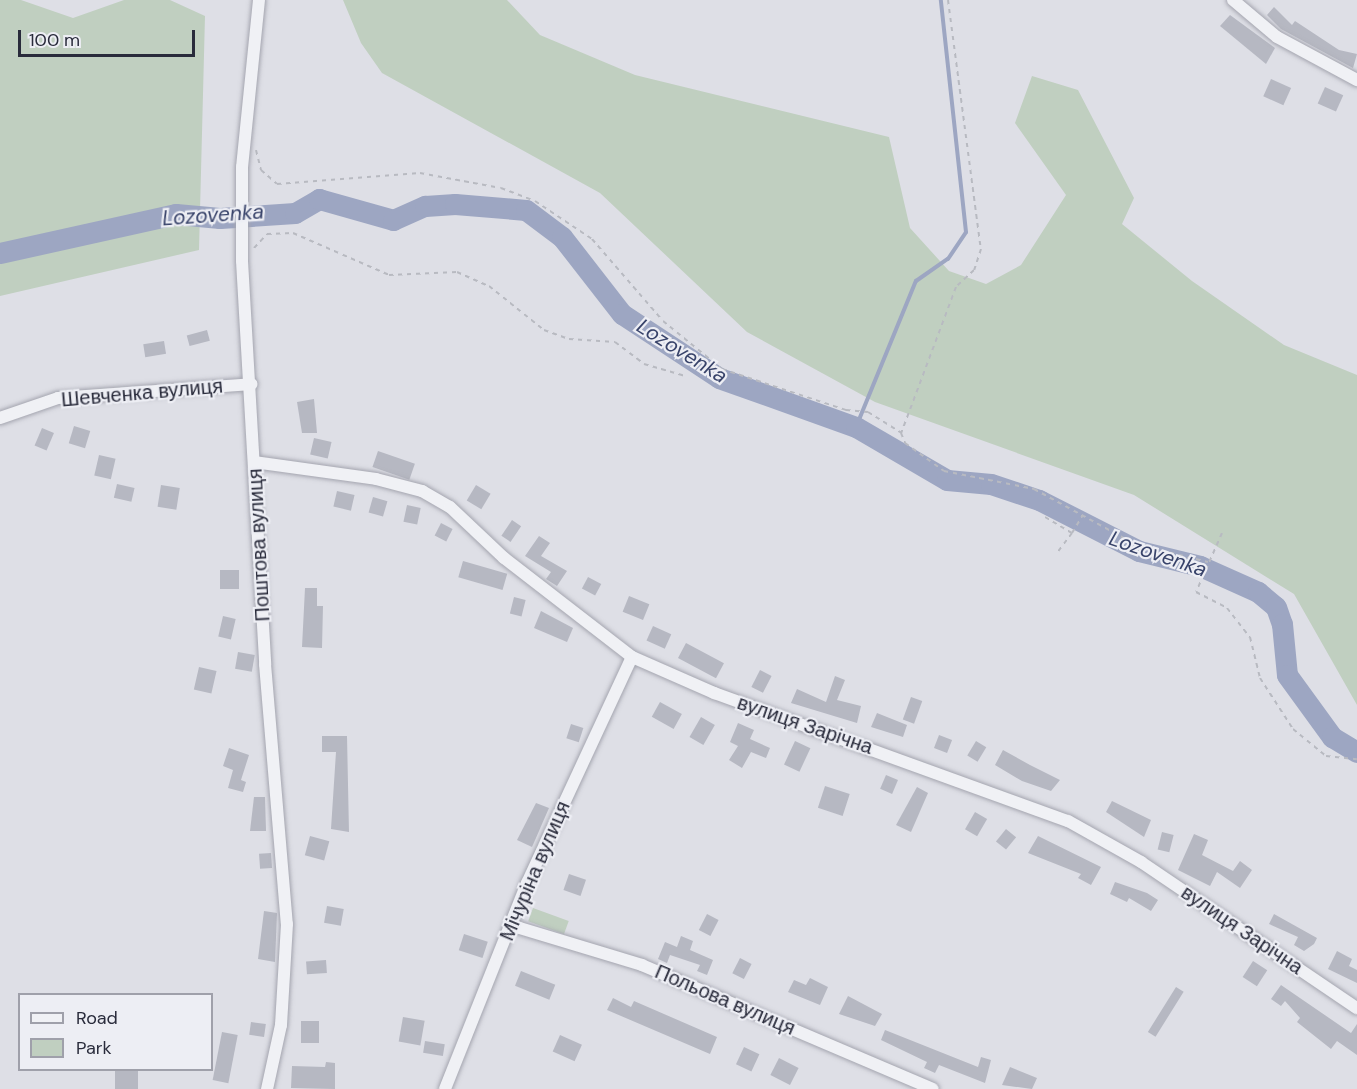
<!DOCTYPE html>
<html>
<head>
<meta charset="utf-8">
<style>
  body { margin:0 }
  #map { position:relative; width:1357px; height:1089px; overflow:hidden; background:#dedfe6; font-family:"DM Sans",sans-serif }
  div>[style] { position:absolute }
  .green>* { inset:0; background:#c0cfc0; transform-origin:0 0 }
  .stream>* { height:4px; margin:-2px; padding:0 2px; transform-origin:2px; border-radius:2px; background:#9da6c2 }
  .river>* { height:21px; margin:-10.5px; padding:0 10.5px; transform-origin:10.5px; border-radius:10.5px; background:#9da6c2 }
  .building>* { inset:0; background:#b6b8c2; transform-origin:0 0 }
  .path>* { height:2px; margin-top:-1px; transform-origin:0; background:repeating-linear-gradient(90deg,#b8bac1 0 4.5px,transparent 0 9px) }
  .roads { filter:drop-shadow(0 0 2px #a4a5af) drop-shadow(0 0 2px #a4a5af) }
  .minor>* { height:12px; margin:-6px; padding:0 6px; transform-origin:6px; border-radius:6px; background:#f0f1f5 }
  span { translate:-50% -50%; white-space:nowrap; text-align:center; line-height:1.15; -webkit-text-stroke:4.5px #edeef4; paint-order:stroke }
  .street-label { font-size:20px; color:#292b3b }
  .water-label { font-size:21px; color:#38436a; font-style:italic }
  .legend { position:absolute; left:18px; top:993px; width:195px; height:78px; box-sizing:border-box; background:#edeef4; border:2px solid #9fa0aa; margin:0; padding:8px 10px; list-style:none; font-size:18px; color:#292b3b }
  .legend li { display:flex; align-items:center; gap:12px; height:30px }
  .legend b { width:30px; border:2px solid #9fa0aa }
  .scale { position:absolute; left:18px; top:30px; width:177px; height:27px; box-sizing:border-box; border:3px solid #292b3b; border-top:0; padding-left:8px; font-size:18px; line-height:21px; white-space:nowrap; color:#292b3b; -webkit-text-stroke:4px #edeef4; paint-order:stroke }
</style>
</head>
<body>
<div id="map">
  <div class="green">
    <i style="clip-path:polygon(0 0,21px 0,73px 18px,124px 0,170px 0,205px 16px,199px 250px,0 296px)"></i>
    <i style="clip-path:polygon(343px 0,507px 0,540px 35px,635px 75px,889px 137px,910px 228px,949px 271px,986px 284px,1021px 265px,1066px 195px,1015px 123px,1032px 76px,1078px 90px,1134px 198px,1122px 224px,1192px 281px,1284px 345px,1357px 375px,1357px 705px,1294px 594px,1134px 495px,875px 402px,747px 332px,600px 193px,382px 73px,361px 43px)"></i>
    <i style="left:533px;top:908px;width:38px;height:14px;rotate:20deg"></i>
  </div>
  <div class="stream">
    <i style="left:856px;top:427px;width:158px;rotate:-67.7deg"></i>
    <i style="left:916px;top:281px;width:39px;rotate:-35deg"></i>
    <i style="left:948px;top:259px;width:32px;rotate:-56deg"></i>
    <i style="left:966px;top:232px;width:233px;rotate:-96.2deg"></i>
  </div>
  <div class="river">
    <i style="left:0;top:253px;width:180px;rotate:-12.5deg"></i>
    <i style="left:176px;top:214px;width:44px;rotate:5.2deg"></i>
    <i style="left:220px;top:218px;width:75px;rotate:-3.8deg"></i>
    <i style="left:295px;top:213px;width:28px;rotate:-30deg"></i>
    <i style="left:319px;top:199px;width:77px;rotate:15.8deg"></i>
    <i style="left:393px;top:220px;width:35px;rotate:-24deg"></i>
    <i style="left:425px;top:206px;width:30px;rotate:-4deg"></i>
    <i style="left:455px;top:204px;width:71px;rotate:4.8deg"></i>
    <i style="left:526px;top:210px;width:45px;rotate:36.9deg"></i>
    <i style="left:562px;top:237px;width:98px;rotate:52.1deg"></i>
    <i style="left:622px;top:314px;width:116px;rotate:33.4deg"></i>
    <i style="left:719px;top:378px;width:145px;rotate:19.7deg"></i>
    <i style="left:856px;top:427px;width:105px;rotate:30.2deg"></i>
    <i style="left:947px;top:480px;width:44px;rotate:5.2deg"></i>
    <i style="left:991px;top:484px;width:51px;rotate:18.4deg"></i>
    <i style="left:1039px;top:500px;width:112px;rotate:27deg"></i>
    <i style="left:1139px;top:551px;width:63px;rotate:13.8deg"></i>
    <i style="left:1200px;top:566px;width:64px;rotate:24.1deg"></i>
    <i style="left:1258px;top:592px;width:23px;rotate:40deg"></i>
    <i style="left:1276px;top:607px;width:18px;rotate:71deg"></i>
    <i style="left:1282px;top:624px;width:51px;rotate:84.4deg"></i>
    <i style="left:1287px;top:675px;width:77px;rotate:54deg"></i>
    <i style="left:1332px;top:737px;width:29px;rotate:31deg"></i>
  </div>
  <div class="building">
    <i style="clip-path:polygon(1274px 7px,1292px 25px,1295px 21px,1339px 50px,1357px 54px,1353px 68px,1281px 29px,1267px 15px)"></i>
    <i style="clip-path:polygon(1230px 15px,1275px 48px,1266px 64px,1220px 26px)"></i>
    <i style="left:1271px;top:79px;width:22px;height:19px;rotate:24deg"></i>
    <i style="left:1325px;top:87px;width:20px;height:18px;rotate:24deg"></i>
    <i style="left:207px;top:330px;width:11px;height:21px;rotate:75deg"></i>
    <i style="left:164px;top:341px;width:13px;height:21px;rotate:81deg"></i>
    <i style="clip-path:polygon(314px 399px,317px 433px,302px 433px,297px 402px)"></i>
    <i style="left:74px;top:426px;width:17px;height:18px;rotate:17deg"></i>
    <i style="left:42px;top:428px;width:13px;height:19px;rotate:23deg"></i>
    <i style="left:314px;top:438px;width:18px;height:17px;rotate:13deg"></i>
    <i style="left:378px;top:451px;width:39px;height:17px;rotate:19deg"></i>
    <i style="left:99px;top:455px;width:17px;height:21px;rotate:13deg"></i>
    <i style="left:117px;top:484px;width:18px;height:14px;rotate:13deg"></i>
    <i style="left:161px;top:485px;width:19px;height:22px;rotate:9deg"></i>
    <i style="left:476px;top:485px;width:17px;height:18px;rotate:31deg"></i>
    <i style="left:337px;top:491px;width:18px;height:16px;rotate:13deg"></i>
    <i style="left:373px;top:497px;width:15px;height:16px;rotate:16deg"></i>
    <i style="left:407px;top:505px;width:14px;height:17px;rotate:12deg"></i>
    <i style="left:512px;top:520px;width:11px;height:19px;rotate:34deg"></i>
    <i style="left:441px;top:523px;width:13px;height:14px;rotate:27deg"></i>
    <i style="clip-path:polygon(539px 536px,550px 543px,541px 556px,567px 571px,557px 586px,546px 579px,551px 572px,525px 556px)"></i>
    <i style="left:463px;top:561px;width:46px;height:17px;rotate:16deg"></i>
    <i style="left:220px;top:570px;width:19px;height:19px"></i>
    <i style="left:588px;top:577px;width:15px;height:13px;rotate:28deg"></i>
    <i style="clip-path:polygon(305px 588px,317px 588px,317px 606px,323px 606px,322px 648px,302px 647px)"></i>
    <i style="left:629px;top:596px;width:22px;height:17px;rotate:22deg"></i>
    <i style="left:514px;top:597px;width:12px;height:17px;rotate:14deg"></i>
    <i style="clip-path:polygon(541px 611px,573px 628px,567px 642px,534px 628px)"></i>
    <i style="left:223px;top:616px;width:13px;height:21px;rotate:13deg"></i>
    <i style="left:653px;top:626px;width:20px;height:16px;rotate:24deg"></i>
    <i style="left:686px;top:643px;width:43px;height:17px;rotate:28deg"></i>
    <i style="left:238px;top:652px;width:17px;height:17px;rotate:10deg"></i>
    <i style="left:199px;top:667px;width:18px;height:23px;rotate:13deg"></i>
    <i style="left:760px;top:670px;width:13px;height:19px;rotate:27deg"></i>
    <i style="clip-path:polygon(835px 676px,845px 680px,837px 700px,861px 706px,857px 723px,791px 703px,797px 689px,826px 702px)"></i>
    <i style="left:911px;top:697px;width:12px;height:24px;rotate:20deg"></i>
    <i style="left:660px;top:702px;width:25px;height:17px;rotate:29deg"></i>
    <i style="clip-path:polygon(877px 713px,907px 725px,903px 737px,871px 727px)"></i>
    <i style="left:701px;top:717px;width:16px;height:23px;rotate:30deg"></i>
    <i style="clip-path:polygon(738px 723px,754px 730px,750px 739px,770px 748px,766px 758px,751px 752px,742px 768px,729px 760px,738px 746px,730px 742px)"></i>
    <i style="left:571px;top:724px;width:13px;height:15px;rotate:18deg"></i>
    <i style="left:939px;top:735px;width:14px;height:14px;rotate:21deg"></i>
    <i style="clip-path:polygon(322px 736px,347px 736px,349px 832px,331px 829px,336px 752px,322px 752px)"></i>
    <i style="left:795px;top:741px;width:17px;height:26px;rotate:25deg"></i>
    <i style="left:976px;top:741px;width:12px;height:17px;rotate:31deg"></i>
    <i style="clip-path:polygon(229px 748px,249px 755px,241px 780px,246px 782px,243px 792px,228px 788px,233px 770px,223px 766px)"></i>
    <i style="clip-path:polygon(1003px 750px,1030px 765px,1060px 780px,1051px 791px,1022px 781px,995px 765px)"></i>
    <i style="left:886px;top:775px;width:13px;height:15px;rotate:23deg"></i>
    <i style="left:825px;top:786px;width:26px;height:23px;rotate:18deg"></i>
    <i style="clip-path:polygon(917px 787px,928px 793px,911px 832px,896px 825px)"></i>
    <i style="clip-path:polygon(254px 797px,265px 797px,266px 831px,250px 831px)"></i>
    <i style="clip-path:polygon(1112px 801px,1151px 820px,1144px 837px,1106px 812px)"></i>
    <i style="clip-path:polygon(536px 803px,549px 808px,532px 847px,517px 840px)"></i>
    <i style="left:975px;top:812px;width:14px;height:20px;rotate:30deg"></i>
    <i style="left:1006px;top:829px;width:13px;height:16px;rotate:39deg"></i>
    <i style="left:1162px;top:832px;width:12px;height:18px;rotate:14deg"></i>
    <i style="clip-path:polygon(1194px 834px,1208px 840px,1202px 855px,1233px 871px,1240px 861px,1252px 870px,1240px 888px,1217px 872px,1210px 886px,1178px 870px)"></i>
    <i style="left:310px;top:836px;width:20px;height:20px;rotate:15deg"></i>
    <i style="clip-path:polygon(1038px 836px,1101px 867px,1091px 885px,1078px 878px,1081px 874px,1028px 853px)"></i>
    <i style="left:271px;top:853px;width:15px;height:12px;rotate:86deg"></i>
    <i style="left:569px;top:874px;width:18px;height:17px;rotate:19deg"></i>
    <i style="clip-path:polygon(1115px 882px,1147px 893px,1158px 900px,1151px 911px,1129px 898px,1127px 902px,1110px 894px)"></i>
    <i style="left:327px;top:906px;width:17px;height:17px;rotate:10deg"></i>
    <i style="clip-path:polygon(264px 911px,277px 913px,275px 962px,258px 959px)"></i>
    <i style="left:707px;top:914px;width:13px;height:18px;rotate:27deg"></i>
    <i style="clip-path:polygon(1274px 914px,1317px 938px,1314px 944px,1304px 951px,1294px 945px,1298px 937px,1269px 924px)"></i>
    <i style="left:464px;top:934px;width:25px;height:17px;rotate:18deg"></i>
    <i style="clip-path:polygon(681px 936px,693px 941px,690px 950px,713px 960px,707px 975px,697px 971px,700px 965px,670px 955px,667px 963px,658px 959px,665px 942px,677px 947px)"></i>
    <i style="clip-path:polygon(1337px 951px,1352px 959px,1349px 966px,1357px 970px,1357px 983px,1328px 969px)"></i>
    <i style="left:740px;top:958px;width:13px;height:17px;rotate:27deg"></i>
    <i style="left:326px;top:960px;width:13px;height:20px;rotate:86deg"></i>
    <i style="left:1253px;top:961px;width:17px;height:19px;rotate:33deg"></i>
    <i style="left:521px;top:971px;width:37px;height:16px;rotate:22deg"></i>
    <i style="clip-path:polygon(810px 978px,828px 987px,820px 1005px,788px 992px,794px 980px,806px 985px)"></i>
    <i style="clip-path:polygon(1281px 985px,1351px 1033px,1357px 1024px,1357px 1055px,1337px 1041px,1331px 1049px,1297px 1022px,1300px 1018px,1285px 1001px,1281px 1006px,1271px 999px)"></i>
    <i style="left:1176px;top:987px;width:9px;height:53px;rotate:32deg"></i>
    <i style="clip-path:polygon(848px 996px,882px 1014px,875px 1026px,839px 1014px)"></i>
    <i style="clip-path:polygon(613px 998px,631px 1007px,634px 1001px,717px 1037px,710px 1054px,607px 1010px)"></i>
    <i style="left:403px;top:1017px;width:22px;height:25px;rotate:10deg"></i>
    <i style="left:301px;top:1021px;width:18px;height:22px"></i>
    <i style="left:251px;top:1022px;width:15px;height:13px;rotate:8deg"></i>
    <i style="clip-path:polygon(885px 1030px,978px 1067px,981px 1057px,991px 1060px,985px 1083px,939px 1065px,935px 1073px,924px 1068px,927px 1062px,881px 1040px)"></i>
    <i style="left:222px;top:1032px;width:16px;height:49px;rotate:11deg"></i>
    <i style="left:560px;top:1035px;width:24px;height:18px;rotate:24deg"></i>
    <i style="left:425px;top:1041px;width:20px;height:12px;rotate:9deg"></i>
    <i style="left:744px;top:1047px;width:17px;height:19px;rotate:25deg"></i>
    <i style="left:779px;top:1058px;width:22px;height:19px;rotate:27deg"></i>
    <i style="clip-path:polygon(326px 1062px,335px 1063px,335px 1089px,291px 1088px,292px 1066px,325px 1067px)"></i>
    <i style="clip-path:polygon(1010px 1067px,1037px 1078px,1032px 1089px,1002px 1085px)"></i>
    <i style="left:115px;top:1070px;width:23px;height:19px"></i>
  </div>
  <div class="path">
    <i style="left:948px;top:0;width:251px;rotate:82.5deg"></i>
    <i style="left:981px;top:249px;width:22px;rotate:108deg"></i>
    <i style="left:974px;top:270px;width:25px;rotate:137deg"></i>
    <i style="left:956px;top:287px;width:156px;rotate:110.6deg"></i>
    <i style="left:901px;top:433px;width:11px;rotate:68deg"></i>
    <i style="left:905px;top:443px;width:48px;rotate:35.7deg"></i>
    <i style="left:944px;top:471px;width:92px;rotate:11.3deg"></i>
    <i style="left:1034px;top:489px;width:115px;rotate:28.6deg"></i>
    <i style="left:1135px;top:544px;width:75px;rotate:13.9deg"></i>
    <i style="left:256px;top:150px;width:21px;rotate:76deg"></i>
    <i style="left:261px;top:170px;width:21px;rotate:41deg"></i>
    <i style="left:277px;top:184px;width:143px;rotate:-4.4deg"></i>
    <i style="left:420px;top:173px;width:82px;rotate:10.5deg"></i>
    <i style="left:501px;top:188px;width:36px;rotate:21deg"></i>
    <i style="left:535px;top:201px;width:69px;rotate:33.7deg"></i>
    <i style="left:592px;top:239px;width:108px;rotate:49.1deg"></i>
    <i style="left:663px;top:321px;width:76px;rotate:39.1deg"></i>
    <i style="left:722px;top:369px;width:131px;rotate:18.3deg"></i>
    <i style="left:846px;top:410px;width:22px;rotate:5deg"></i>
    <i style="left:868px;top:412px;width:39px;rotate:32deg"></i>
    <i style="left:254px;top:248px;width:19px;rotate:-47deg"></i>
    <i style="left:267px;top:234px;width:26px;rotate:-2deg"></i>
    <i style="left:293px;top:233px;width:105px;rotate:23.6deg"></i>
    <i style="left:389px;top:275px;width:68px;rotate:-2.5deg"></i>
    <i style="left:457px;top:272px;width:35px;rotate:24deg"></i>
    <i style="left:489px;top:286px;width:70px;rotate:38.7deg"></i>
    <i style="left:544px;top:330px;width:27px;rotate:20deg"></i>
    <i style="left:569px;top:339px;width:46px;rotate:3.7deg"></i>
    <i style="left:615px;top:342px;width:36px;rotate:37deg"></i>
    <i style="left:644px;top:364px;width:43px;rotate:16.3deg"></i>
    <i style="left:1045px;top:517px;width:31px;rotate:31deg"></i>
    <i style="left:1072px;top:533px;width:25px;rotate:127deg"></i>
    <i style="left:1072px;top:533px;width:21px;rotate:-59deg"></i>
    <i style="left:1222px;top:533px;width:64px;rotate:113.8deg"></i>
    <i style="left:1196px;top:592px;width:35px;rotate:27deg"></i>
    <i style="left:1227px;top:608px;width:37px;rotate:52deg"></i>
    <i style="left:1250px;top:637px;width:42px;rotate:76.3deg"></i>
    <i style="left:1260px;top:678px;width:61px;rotate:57.1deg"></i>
    <i style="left:1293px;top:729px;width:43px;rotate:39.3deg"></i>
    <i style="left:1326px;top:756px;width:31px;rotate:6deg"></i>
  </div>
  <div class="roads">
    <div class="minor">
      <i style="left:259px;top:0;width:168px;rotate:95.8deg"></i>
      <i style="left:242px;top:167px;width:94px;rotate:90deg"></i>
      <i style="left:242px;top:261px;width:404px;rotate:86.7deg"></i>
      <i style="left:265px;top:664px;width:261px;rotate:85.2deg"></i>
      <i style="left:287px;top:924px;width:101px;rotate:93.4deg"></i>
      <i style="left:281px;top:1025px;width:66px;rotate:102.3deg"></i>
      <i style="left:1233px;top:0;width:57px;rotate:40.1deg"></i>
      <i style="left:1277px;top:37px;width:91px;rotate:28.3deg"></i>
      <i style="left:0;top:418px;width:61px;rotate:-19deg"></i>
      <i style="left:58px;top:398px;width:194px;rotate:-4.1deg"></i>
      <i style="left:254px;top:462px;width:123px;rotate:7.9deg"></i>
      <i style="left:376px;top:479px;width:48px;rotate:14.6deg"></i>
      <i style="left:422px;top:491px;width:32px;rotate:30deg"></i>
      <i style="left:450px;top:507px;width:74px;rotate:43.4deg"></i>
      <i style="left:504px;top:558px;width:162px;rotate:37.7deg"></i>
      <i style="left:632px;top:657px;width:90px;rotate:23.7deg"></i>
      <i style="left:714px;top:693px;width:376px;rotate:19.9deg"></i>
      <i style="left:1068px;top:821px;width:84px;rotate:29.3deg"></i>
      <i style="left:1141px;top:862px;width:261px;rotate:34.1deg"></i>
      <i style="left:513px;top:926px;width:135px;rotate:16.8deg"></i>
      <i style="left:642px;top:965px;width:316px;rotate:23.1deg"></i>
      <i style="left:445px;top:1089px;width:222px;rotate:-68.3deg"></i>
      <i style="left:527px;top:883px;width:249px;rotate:-65.1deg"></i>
    </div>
  </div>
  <div class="street-label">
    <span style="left:142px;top:393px;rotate:-5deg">Шевченка вулиця</span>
    <span style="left:259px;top:545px;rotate:-93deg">Поштова вулиця</span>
    <span style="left:805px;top:725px;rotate:19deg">вулиця Зарічна</span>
    <span style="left:535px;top:871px;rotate:-67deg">Мічуріна вулиця</span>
    <span style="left:1242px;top:930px;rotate:34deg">вулиця Зарічна</span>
    <span style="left:725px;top:1000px;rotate:23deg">Польова вулиця</span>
  </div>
  <div class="water-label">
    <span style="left:213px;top:215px;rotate:-4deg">Lozovenka</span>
    <span style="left:682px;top:351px;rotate:32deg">Lozovenka</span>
    <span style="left:1158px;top:554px;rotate:19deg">Lozovenka</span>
  </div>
  <ul class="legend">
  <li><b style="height:8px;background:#f0f1f5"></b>Road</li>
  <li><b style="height:16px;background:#c0cfc0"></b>Park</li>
  </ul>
  <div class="scale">100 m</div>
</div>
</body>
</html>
